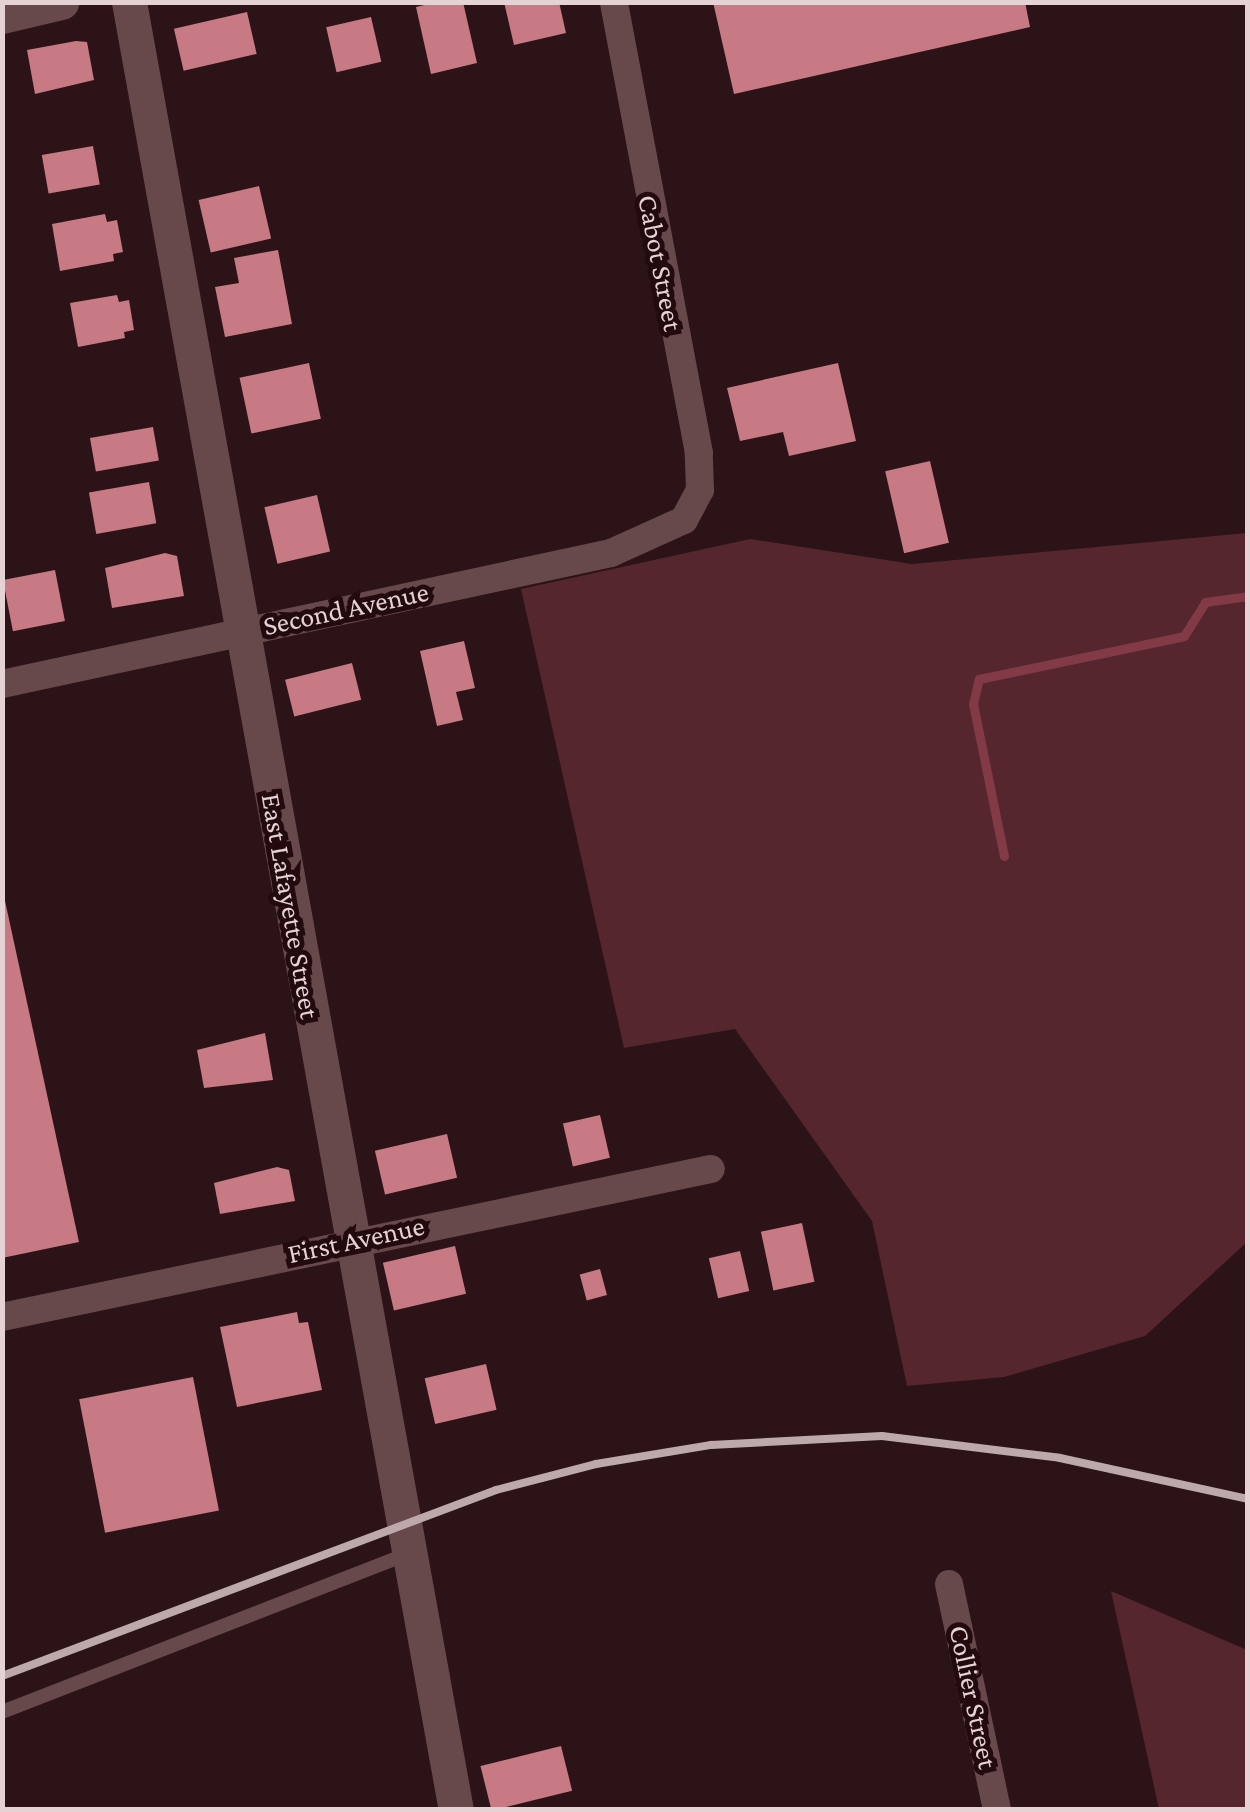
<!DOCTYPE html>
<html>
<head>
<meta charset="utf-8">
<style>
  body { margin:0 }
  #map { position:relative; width:1250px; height:1812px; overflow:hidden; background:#2c1317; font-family:"Crimson Pro",serif }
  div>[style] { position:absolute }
  .green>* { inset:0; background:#55262e }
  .stream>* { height:9px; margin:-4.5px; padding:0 4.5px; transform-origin:4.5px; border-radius:4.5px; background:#823a47 }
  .building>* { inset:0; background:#c77984; transform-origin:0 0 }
  .service>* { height:14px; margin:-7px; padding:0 7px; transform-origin:7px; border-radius:7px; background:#67494c }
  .minor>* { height:28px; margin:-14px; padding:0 14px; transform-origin:14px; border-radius:14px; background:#67494c }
  .tertiary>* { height:35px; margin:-17.5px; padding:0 17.5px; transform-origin:17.5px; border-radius:17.5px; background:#67494c }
  .rail>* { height:8px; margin:-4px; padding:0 4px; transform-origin:4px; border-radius:4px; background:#bda9ab }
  span { translate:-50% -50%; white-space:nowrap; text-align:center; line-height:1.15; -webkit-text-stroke:10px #220a0e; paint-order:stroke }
  .street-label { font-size:28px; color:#e4d2d4 }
  .frame { position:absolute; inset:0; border:5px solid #e4d2d4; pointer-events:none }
</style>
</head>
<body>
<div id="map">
  <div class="green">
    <i style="clip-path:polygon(1247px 533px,1247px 1242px,1145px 1336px,1004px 1377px,907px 1386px,872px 1221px,735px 1029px,624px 1048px,521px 589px,750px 539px,912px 564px)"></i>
    <i style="clip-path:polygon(1111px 1591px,1247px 1650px,1247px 1809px,1159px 1809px)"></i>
  </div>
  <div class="stream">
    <i style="left:1004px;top:856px;width:155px;rotate:-101.5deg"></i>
    <i style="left:973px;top:704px;width:26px;rotate:-77deg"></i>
    <i style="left:979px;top:679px;width:209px;rotate:-11.8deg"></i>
    <i style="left:1184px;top:636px;width:40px;rotate:-58deg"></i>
    <i style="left:1205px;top:602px;width:43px;rotate:-7.9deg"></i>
  </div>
  <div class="building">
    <i style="clip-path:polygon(437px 2px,463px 2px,477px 63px,431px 74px,416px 7px)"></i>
    <i style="clip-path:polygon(504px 2px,559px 2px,566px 33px,514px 45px)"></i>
    <i style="clip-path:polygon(713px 2px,1025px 2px,1030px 27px,734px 94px)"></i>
    <i style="left:247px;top:12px;width:43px;height:75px;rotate:77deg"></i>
    <i style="left:371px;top:17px;width:46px;height:46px;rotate:77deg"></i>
    <i style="clip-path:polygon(76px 41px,87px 42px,94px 80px,35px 94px,27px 50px)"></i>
    <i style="left:93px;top:146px;width:39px;height:52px;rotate:80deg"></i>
    <i style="left:259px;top:186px;width:54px;height:62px;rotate:77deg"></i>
    <i style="clip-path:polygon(105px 214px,107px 222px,117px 220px,123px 252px,113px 254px,114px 261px,60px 271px,52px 224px)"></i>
    <i style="clip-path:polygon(278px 250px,292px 324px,225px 337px,215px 287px,239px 283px,234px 258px)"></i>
    <i style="clip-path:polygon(117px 295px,119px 302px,129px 300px,134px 330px,124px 332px,125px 338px,78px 347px,70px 303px)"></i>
    <i style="left:309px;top:363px;width:57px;height:71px;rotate:78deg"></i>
    <i style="clip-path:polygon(838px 363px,856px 441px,789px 456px,783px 432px,740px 441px,727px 388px)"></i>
    <i style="left:153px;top:427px;width:34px;height:64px;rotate:80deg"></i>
    <i style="left:930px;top:461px;width:84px;height:46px;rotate:77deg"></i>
    <i style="left:149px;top:482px;width:42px;height:61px;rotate:80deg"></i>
    <i style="left:317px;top:495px;width:58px;height:54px;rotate:77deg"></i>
    <i style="clip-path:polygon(165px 553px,177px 556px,184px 596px,112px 608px,105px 568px)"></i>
    <i style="left:55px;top:570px;width:52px;height:53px;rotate:79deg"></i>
    <i style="clip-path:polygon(464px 641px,475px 688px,456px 692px,463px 720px,437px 726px,420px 651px)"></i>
    <i style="left:352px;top:663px;width:38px;height:69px;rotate:76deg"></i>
    <i style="clip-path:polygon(2px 887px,79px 1242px,2px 1258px)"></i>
    <i style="clip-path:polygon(265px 1033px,273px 1080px,204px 1088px,197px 1050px)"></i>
    <i style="left:600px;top:1115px;width:44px;height:38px;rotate:77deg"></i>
    <i style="left:447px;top:1134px;width:45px;height:74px;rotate:77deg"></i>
    <i style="clip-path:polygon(277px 1167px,289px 1170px,295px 1201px,220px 1214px,214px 1183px)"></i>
    <i style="left:802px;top:1223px;width:60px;height:42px;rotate:78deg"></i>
    <i style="left:455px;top:1246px;width:49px;height:74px;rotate:77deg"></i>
    <i style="left:740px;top:1251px;width:41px;height:32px;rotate:77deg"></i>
    <i style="left:600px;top:1269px;width:27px;height:21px;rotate:75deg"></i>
    <i style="clip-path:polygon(297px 1312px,299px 1323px,308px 1322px,322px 1390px,237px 1407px,220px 1327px)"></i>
    <i style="left:486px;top:1364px;width:47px;height:63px;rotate:77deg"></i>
    <i style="left:193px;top:1377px;width:136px;height:116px;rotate:79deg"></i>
    <i style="left:561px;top:1746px;width:46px;height:83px;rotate:76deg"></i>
  </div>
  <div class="service">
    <i style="left:2px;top:1712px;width:433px;rotate:-21.3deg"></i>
  </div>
  <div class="minor">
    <i style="left:2px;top:684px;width:623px;rotate:-12.14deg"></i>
    <i style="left:611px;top:553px;width:80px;rotate:-24.3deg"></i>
    <i style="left:684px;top:520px;width:34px;rotate:-62deg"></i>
    <i style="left:700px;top:490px;width:37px;rotate:-92deg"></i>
    <i style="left:699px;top:453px;width:459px;rotate:-100.7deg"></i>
    <i style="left:2px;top:1317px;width:724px;rotate:-11.79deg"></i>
    <i style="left:949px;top:1584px;width:231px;rotate:78deg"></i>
  </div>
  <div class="tertiary">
    <i style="left:129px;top:2px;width:1837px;rotate:79.75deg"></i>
    <i style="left:2px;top:16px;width:61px;rotate:-13.3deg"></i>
  </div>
  <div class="rail">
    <i style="left:2px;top:1676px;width:528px;rotate:-20.63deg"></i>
    <i style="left:496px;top:1490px;width:103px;rotate:-14.6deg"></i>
    <i style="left:596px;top:1464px;width:117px;rotate:-9.4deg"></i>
    <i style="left:711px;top:1445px;width:171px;rotate:-3deg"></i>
    <i style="left:882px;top:1436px;width:179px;rotate:7deg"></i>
    <i style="left:1060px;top:1458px;width:192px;rotate:12.3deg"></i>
  </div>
  <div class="street-label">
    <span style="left:660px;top:263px;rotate:79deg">Cabot Street</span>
    <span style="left:346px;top:609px;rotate:-12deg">Second Avenue</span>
    <span style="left:290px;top:906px;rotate:80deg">East Lafayette Street</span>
    <span style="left:356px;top:1240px;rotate:-12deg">First Avenue</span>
    <span style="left:973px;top:1697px;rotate:78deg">Collier Street</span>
  </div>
  <div class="frame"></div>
</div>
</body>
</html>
